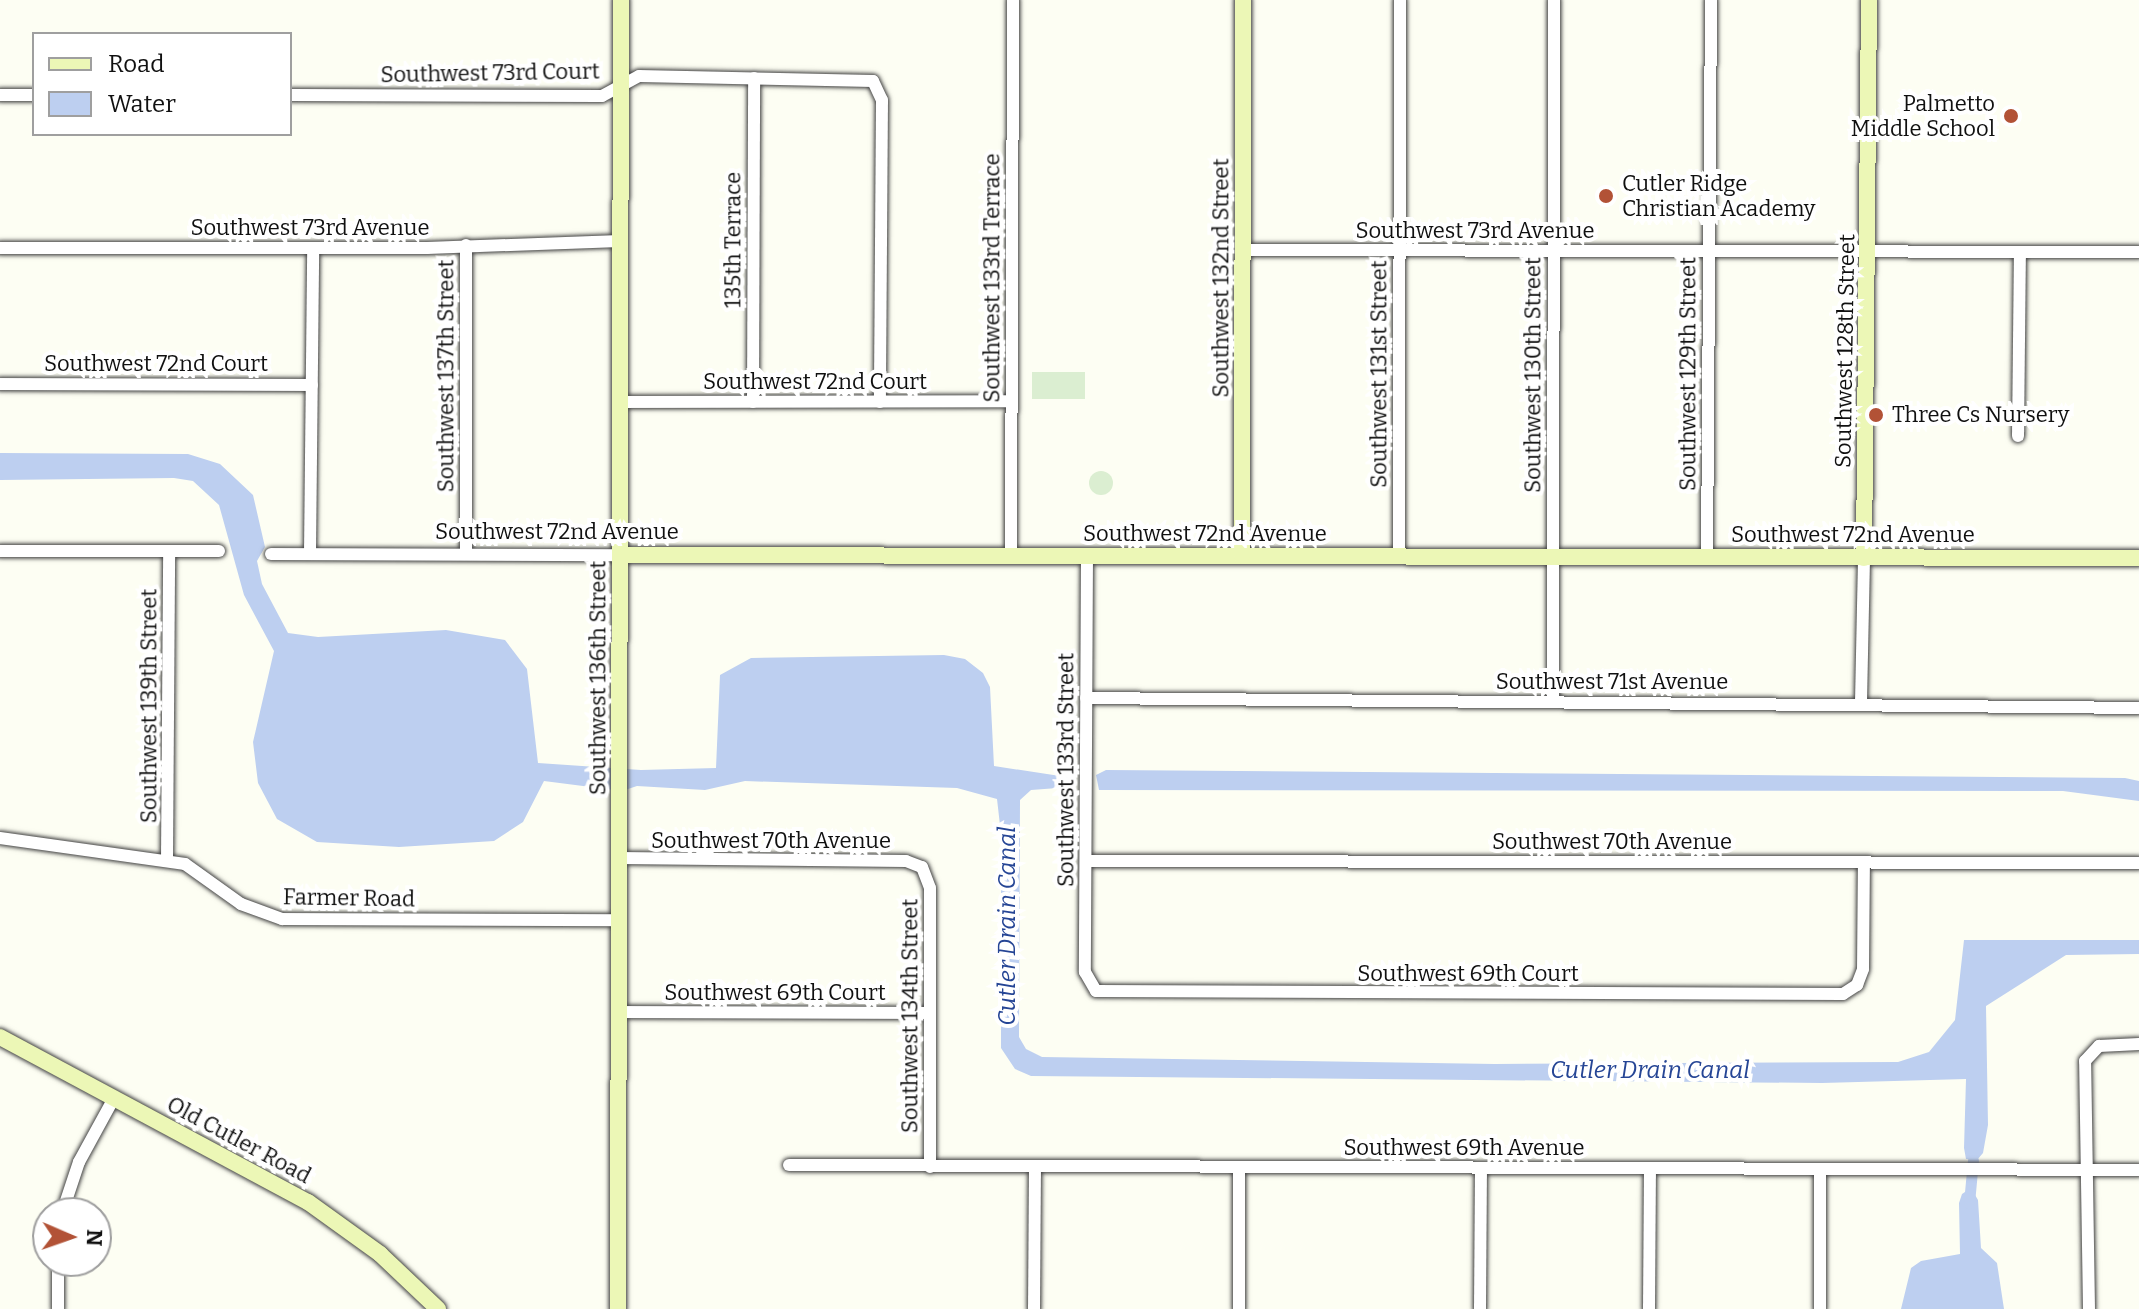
<!DOCTYPE html>
<html>
<head>
<meta charset="utf-8">
<style>
  body { margin:0 }
  #map { position:relative; width:2139px; height:1309px; overflow:hidden; background:#fdfef3; font-family:Bitter,serif }
  div>[style] { position:absolute }
  .pitch>* { inset:0; background:#dbeed1; transform-origin:0 0 }
  .round { border-radius:50% }
  .water>* { inset:0; background:#bdcff0 }
  .canal>* { height:11px; margin:-5.5px; padding:0 5.5px; transform-origin:5.5px; border-radius:5.5px; background:#bdcff0 }
  .roads { filter:drop-shadow(0 0 2px #434343) drop-shadow(0 0 2px #434343) }
  .street>* { height:12px; margin:-6px; padding:0 6px; transform-origin:6px; border-radius:6px; background:#fff }
  .secondary>* { height:16px; margin:-8px; padding:0 8px; transform-origin:8px; border-radius:8px; background:#ecf7b6 }
  .dots>* { width:22px; height:22px; translate:-50% -50%; box-sizing:border-box; border:4px solid #fff; border-radius:50% }
  span { translate:-50% -50%; white-space:nowrap; text-align:center; line-height:1.15; -webkit-text-stroke:8px #fff; paint-order:stroke }
  .street-label { font-size:22px; color:#101010 }
  .poi-label { font-size:22px; color:#101010 }
  .right { translate:-100% -50%; text-align:right }
  .left { translate:0 -50%; text-align:left }
  .water-label { font-size:24px; color:#254595; font-style:italic }
  .legend { position:absolute; left:32px; top:32px; width:260px; height:104px; box-sizing:border-box; background:#fff; border:2px solid #9f9f9f; margin:0; padding:10px 14px; list-style:none; font-size:24px; color:#101010 }
  .legend li { display:flex; align-items:center; gap:16px; height:40px }
  .legend b { width:40px; border:2px solid #9f9f9f }
  .north { position:absolute; left:32px; top:1197px; width:80px; height:80px; box-sizing:border-box; background:#fff; border:2px solid #9f9f9f; border-radius:50%; rotate:92deg; font-size:22px; font-weight:700; line-height:32px; text-align:center; color:#101010 }
  .north::after { content:''; display:block; margin:auto; width:28px; height:36px; background:#b25236; clip-path:polygon(50% 0,100% 100%,50% 72%,0 100%) }
</style>
</head>
<body>
<div id="map">
  <div class="pitch">
    <i style="left:1032px;top:372px;width:53px;height:27px"></i>
    <i class="round" style="left:1089px;top:471px;width:24px;height:24px"></i>
  </div>
  <div class="water">
    <i style="clip-path:polygon(0 453px,188px 454px,220px 464px,253px 495px,265px 547px,257px 561px,262px 584px,288px 633px,318px 637px,446px 630px,505px 640px,527px 669px,538px 763px,641px 770px,716px 768px,720px 675px,751px 658px,944px 655px,965px 659px,983px 673px,990px 687px,994px 766px,1073px 778px,1071px 787px,1031px 790px,1020px 800px,1019px 1037px,1026px 1049px,1042px 1057px,1495px 1064px,1898px 1062px,1929px 1052px,1955px 1020px,1964px 940px,2139px 940px,2139px 954px,2066px 955px,1986px 1006px,1988px 1125px,1983px 1153px,1977px 1160px,1966px 1159px,1964px 1148px,1966px 1079px,1822px 1083px,1031px 1076px,1015px 1069px,1001px 1048px,1001px 834px,997px 799px,957px 788px,745px 781px,705px 790px,637px 786px,622px 791px,544px 781px,523px 822px,494px 841px,399px 847px,317px 842px,277px 819px,258px 783px,253px 742px,274px 651px,244px 595px,219px 505px,193px 481px,174px 478px,0 480px)"></i>
    <i style="clip-path:polygon(1106px 770px,2125px 778px,2139px 781px,2139px 801px,2063px 791px,1099px 790px,1096px 775px)"></i>
    <i style="clip-path:polygon(1971px 1188px,1978px 1200px,1981px 1248px,1997px 1263px,2004px 1309px,1901px 1309px,1911px 1268px,1921px 1261px,1960px 1254px,1959px 1203px,1962px 1194px)"></i>
  </div>
  <div class="canal">
    <i style="left:1969px;top:1203px;width:43px;rotate:-84.7deg"></i>
  </div>
  <div class="roads">
    <div class="street">
      <i style="left:0;top:95px;width:34px"></i>
      <i style="left:290px;top:95px;width:312px;rotate:0.2deg"></i>
      <i style="left:602px;top:96px;width:42px;rotate:-28.4deg"></i>
      <i style="left:639px;top:76px;width:234px;rotate:1.2deg"></i>
      <i style="left:873px;top:81px;width:21px;rotate:65deg"></i>
      <i style="left:882px;top:100px;width:302px;rotate:90.4deg"></i>
      <i style="left:0;top:248px;width:427px"></i>
      <i style="left:427px;top:248px;width:193px;rotate:-2.1deg"></i>
      <i style="left:1243px;top:250px;width:896px;rotate:0.13deg"></i>
      <i style="left:0;top:384px;width:312px;rotate:0.2deg"></i>
      <i style="left:620px;top:402px;width:391px;rotate:-0.1deg"></i>
      <i style="left:753px;top:402px;width:324px;rotate:-89.8deg"></i>
      <i style="left:2018px;top:436px;width:184px;rotate:-89.4deg"></i>
      <i style="left:0;top:551px;width:219px"></i>
      <i style="left:310px;top:553px;width:305px;rotate:-89.4deg"></i>
      <i style="left:271px;top:554px;width:349px;rotate:0.2deg"></i>
      <i style="left:466px;top:554px;width:309px;rotate:-90deg"></i>
      <i style="left:1011px;top:555px;width:555px;rotate:-89.79deg"></i>
      <i style="left:1087px;top:556px;width:416px;rotate:90.3deg"></i>
      <i style="left:1085px;top:972px;width:22px;rotate:60deg"></i>
      <i style="left:1096px;top:991px;width:747px;rotate:0.23deg"></i>
      <i style="left:1843px;top:994px;width:17px;rotate:-33deg"></i>
      <i style="left:1857px;top:985px;width:17px;rotate:-69deg"></i>
      <i style="left:1863px;top:969px;width:106px;rotate:-89.5deg"></i>
      <i style="left:1399px;top:557px;width:557px;rotate:-89.9deg"></i>
      <i style="left:1707px;top:557px;width:557px;rotate:-89.59deg"></i>
      <i style="left:1086px;top:698px;width:1053px;rotate:0.54deg"></i>
      <i style="left:1553px;top:702px;width:702px;rotate:-89.92deg"></i>
      <i style="left:1861px;top:702px;width:144px;rotate:-88.8deg"></i>
      <i style="left:0;top:838px;width:187px;rotate:8deg"></i>
      <i style="left:185px;top:864px;width:69px;rotate:35.5deg"></i>
      <i style="left:241px;top:904px;width:44px;rotate:20.1deg"></i>
      <i style="left:282px;top:919px;width:337px;rotate:0.2deg"></i>
      <i style="left:619px;top:858px;width:287px;rotate:0.6deg"></i>
      <i style="left:906px;top:861px;width:17px;rotate:21deg"></i>
      <i style="left:922px;top:867px;width:22px;rotate:69deg"></i>
      <i style="left:930px;top:888px;width:279px;rotate:90deg"></i>
      <i style="left:167px;top:860px;width:309px;rotate:-89.6deg"></i>
      <i style="left:1086px;top:861px;width:1053px;rotate:0.11deg"></i>
      <i style="left:619px;top:1012px;width:311px;rotate:0.2deg"></i>
      <i style="left:789px;top:1165px;width:1350px;rotate:0.21deg"></i>
      <i style="left:62px;top:1213px;width:54px;rotate:-71.6deg"></i>
      <i style="left:79px;top:1162px;width:73px;rotate:-61.3deg"></i>
      <i style="left:58px;top:1309px;width:48px;rotate:-90deg"></i>
      <i style="left:1034px;top:1309px;width:142px;rotate:-89.6deg"></i>
      <i style="left:1239px;top:1309px;width:141px;rotate:-90deg"></i>
      <i style="left:1480px;top:1309px;width:141px;rotate:-89.6deg"></i>
      <i style="left:1649px;top:1309px;width:141px;rotate:-89.6deg"></i>
      <i style="left:1820px;top:1309px;width:140px;rotate:-90deg"></i>
      <i style="left:2089px;top:1309px;width:248px;rotate:-90.9deg"></i>
      <i style="left:2085px;top:1061px;width:21px;rotate:-47deg"></i>
      <i style="left:2099px;top:1046px;width:40px;rotate:-2.9deg"></i>
    </div>
    <div class="secondary">
      <i style="left:620px;top:555px;width:1519px;rotate:0.11deg"></i>
      <i style="left:1242px;top:556px;width:556px;rotate:-89.9deg"></i>
      <i style="left:1864px;top:558px;width:558px;rotate:-89.49deg"></i>
      <i style="left:0;top:1037px;width:349px;rotate:28.2deg"></i>
      <i style="left:308px;top:1202px;width:89px;rotate:35.8deg"></i>
      <i style="left:380px;top:1254px;width:80px;rotate:43.5deg"></i>
      <i style="left:618px;top:1309px;width:1309px;rotate:-89.87deg"></i>
    </div>
  </div>
  <div class="dots">
    <i style="left:2011px;top:116px;background:#b25236"></i>
    <i style="left:1606px;top:196px;background:#b25236"></i>
    <i style="left:1876px;top:415px;background:#b25236"></i>
  </div>
  <div class="street-label">
    <span style="left:490px;top:73px;rotate:-1deg">Southwest 73rd Court</span>
    <span style="left:310px;top:228px">Southwest 73rd Avenue</span>
    <span style="left:1475px;top:231px">Southwest 73rd Avenue</span>
    <span style="left:733px;top:240px;rotate:-90deg">135th Terrace</span>
    <span style="left:992px;top:278px;rotate:-90deg">Southwest 133rd Terrace</span>
    <span style="left:1221px;top:278px;rotate:-90deg">Southwest 132nd Street</span>
    <span style="left:1845px;top:351px;rotate:-89deg">Southwest 128th Street</span>
    <span style="left:156px;top:364px">Southwest 72nd Court</span>
    <span style="left:1379px;top:374px;rotate:-90deg">Southwest 131st Street</span>
    <span style="left:1688px;top:374px;rotate:-90deg">Southwest 129th Street</span>
    <span style="left:1533px;top:375px;rotate:-90deg">Southwest 130th Street</span>
    <span style="left:446px;top:376px;rotate:-90deg">Southwest 137th Street</span>
    <span style="left:815px;top:382px">Southwest 72nd Court</span>
    <span style="left:557px;top:532px">Southwest 72nd Avenue</span>
    <span style="left:1205px;top:534px">Southwest 72nd Avenue</span>
    <span style="left:1853px;top:535px">Southwest 72nd Avenue</span>
    <span style="left:598px;top:678px;rotate:-90deg">Southwest 136th Street</span>
    <span style="left:1612px;top:682px">Southwest 71st Avenue</span>
    <span style="left:149px;top:706px;rotate:-90deg">Southwest 139th Street</span>
    <span style="left:1066px;top:770px;rotate:-90deg">Southwest 133rd Street</span>
    <span style="left:771px;top:841px">Southwest 70th Avenue</span>
    <span style="left:1612px;top:842px">Southwest 70th Avenue</span>
    <span style="left:349px;top:898px;rotate:1deg">Farmer Road</span>
    <span style="left:1468px;top:974px">Southwest 69th Court</span>
    <span style="left:775px;top:993px">Southwest 69th Court</span>
    <span style="left:910px;top:1016px;rotate:-90deg">Southwest 134th Street</span>
    <span style="left:239px;top:1140px;rotate:28deg">Old Cutler Road</span>
    <span style="left:1464px;top:1148px">Southwest 69th Avenue</span>
  </div>
  <div class="poi-label">
    <span class="right" style="left:1995px;top:116px">Palmetto<br>Middle School</span>
    <span class="left" style="left:1622px;top:196px">Cutler Ridge<br>Christian Academy</span>
    <span class="left" style="left:1892px;top:415px">Three Cs Nursery</span>
  </div>
  <div class="water-label">
    <span style="left:1008px;top:926px;rotate:-90deg">Cutler Drain Canal</span>
    <span style="left:1650px;top:1071px">Cutler Drain Canal</span>
  </div>
  <ul class="legend">
  <li><b style="height:10px;background:#ecf7b6"></b>Road</li>
  <li><b style="height:22px;background:#bdcff0"></b>Water</li>
  </ul>
  <div class="north">N</div>
</div>
</body>
</html>
